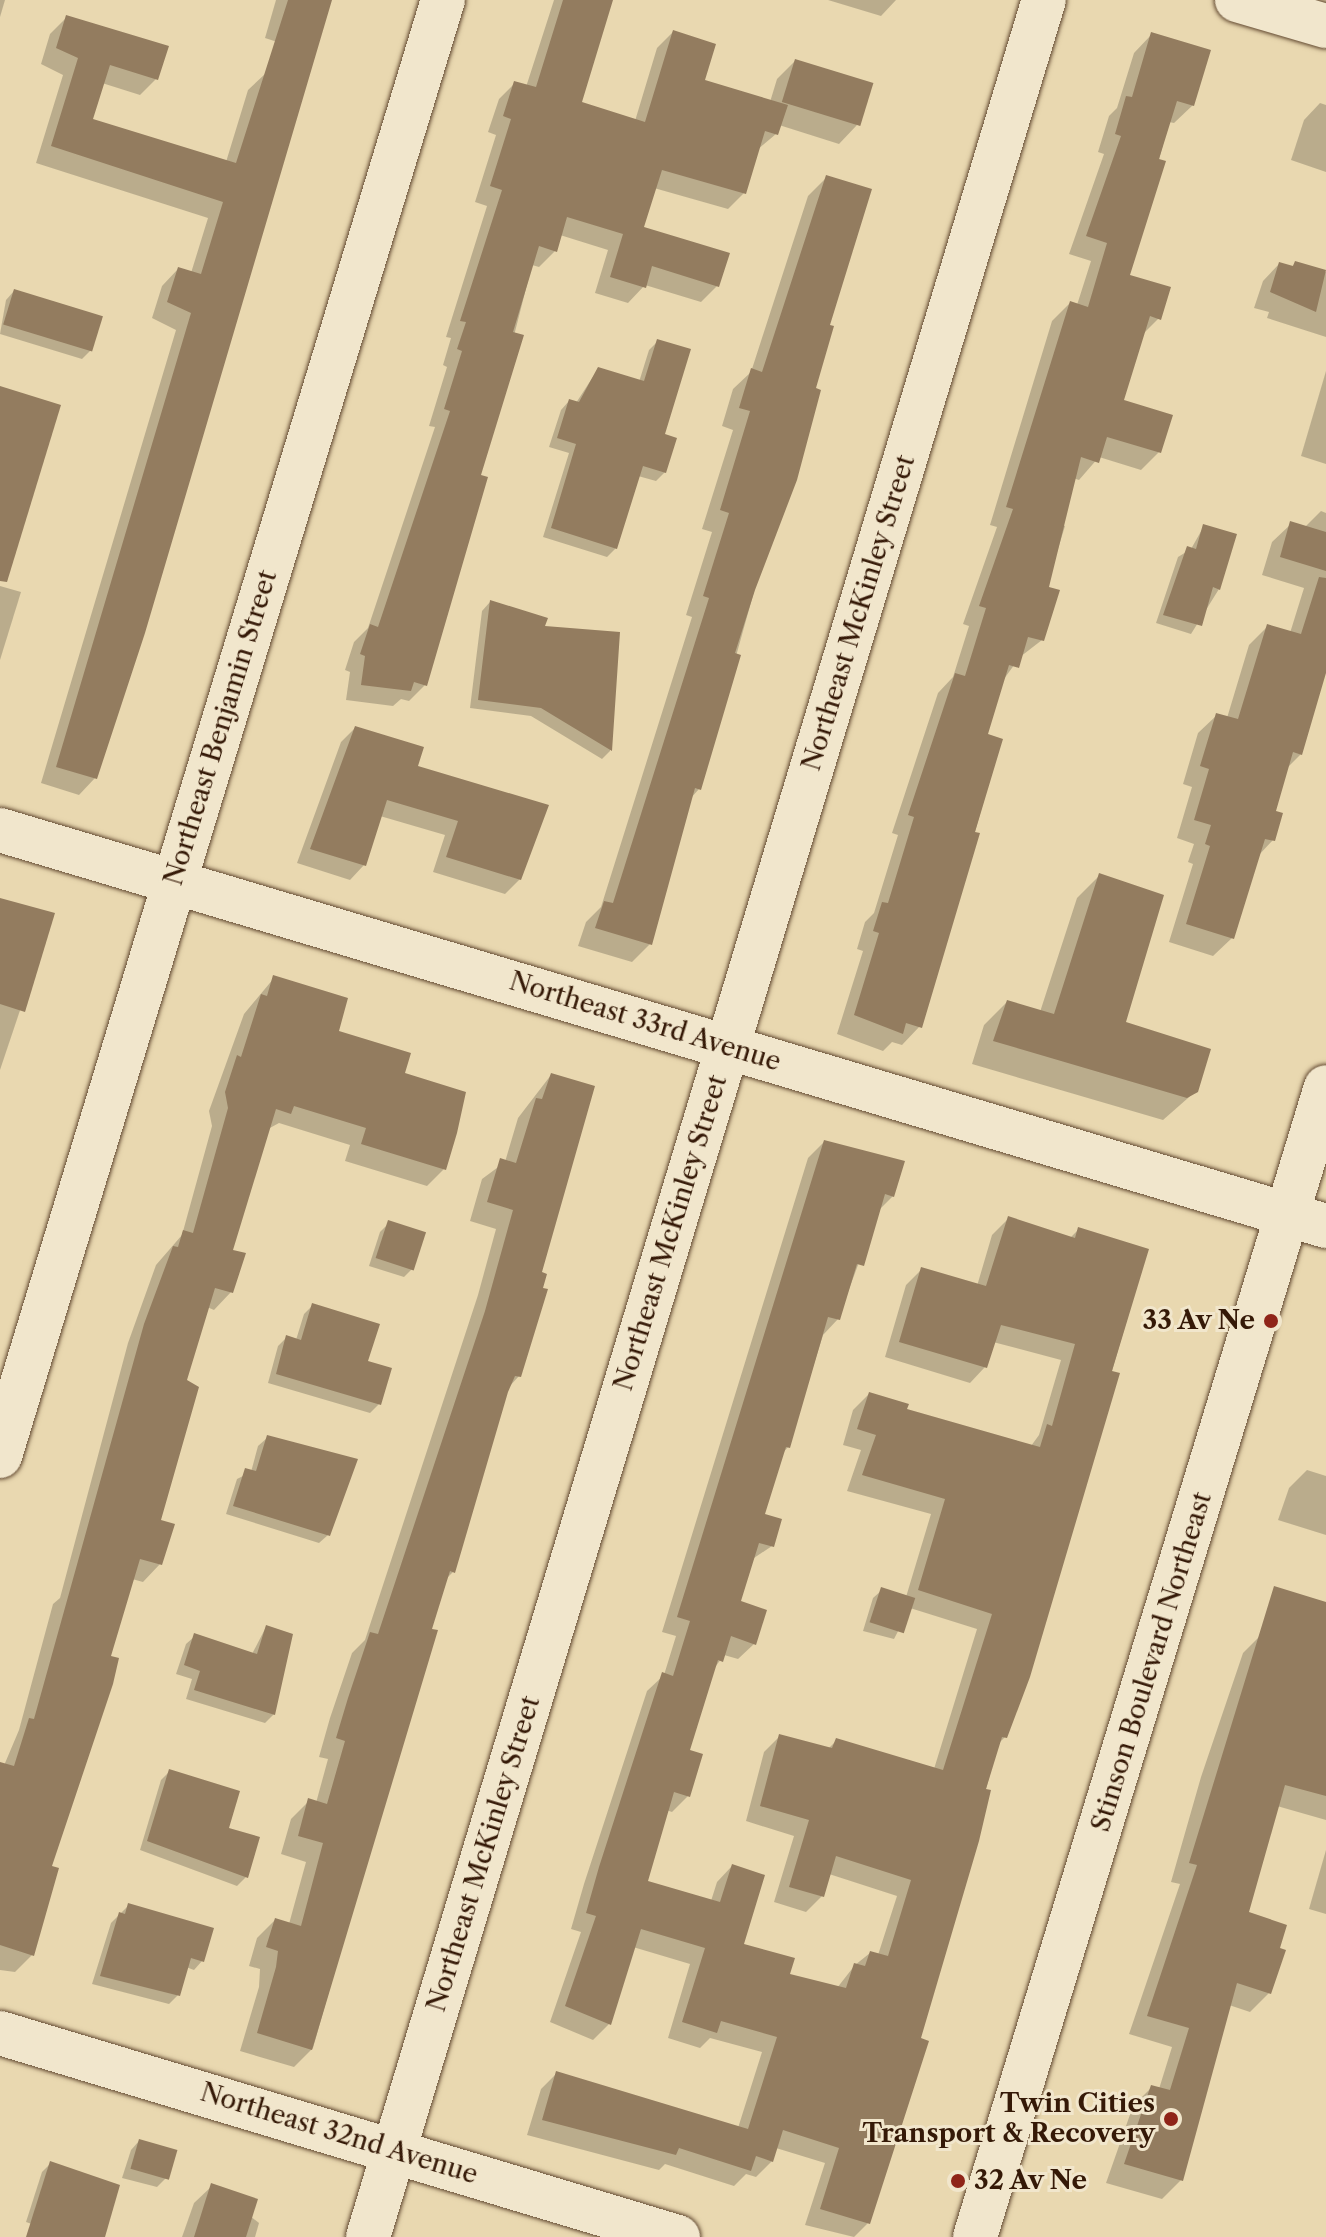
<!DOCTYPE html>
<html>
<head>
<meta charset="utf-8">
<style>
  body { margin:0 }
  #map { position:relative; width:1326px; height:2237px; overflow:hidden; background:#e9d8b0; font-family:"Libre Caslon Text",serif }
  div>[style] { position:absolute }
  .shadow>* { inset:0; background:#0003 }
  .building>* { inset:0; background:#937c5f; transform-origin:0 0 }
  .roads { filter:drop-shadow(0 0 2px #624931) drop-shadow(0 0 2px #624931) }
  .street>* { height:44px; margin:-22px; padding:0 22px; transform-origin:22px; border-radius:22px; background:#f1e6cc }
  .secondary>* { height:44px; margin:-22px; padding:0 22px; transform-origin:22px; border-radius:22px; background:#f1e6cc }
  .dots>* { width:22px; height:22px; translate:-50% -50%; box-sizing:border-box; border:4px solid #f1e6cc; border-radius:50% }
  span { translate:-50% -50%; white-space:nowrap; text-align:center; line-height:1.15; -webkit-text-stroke:6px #f1e6cc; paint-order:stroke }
  .street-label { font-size:26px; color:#351907 }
  .poi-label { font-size:26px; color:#351907; font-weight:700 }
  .right { translate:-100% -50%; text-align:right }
  .left { translate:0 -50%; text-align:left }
</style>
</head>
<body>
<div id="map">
  <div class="shadow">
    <i style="clip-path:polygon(0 0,5px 0,0 17px)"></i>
    <i style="clip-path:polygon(276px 0,329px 0,302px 50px,265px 38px)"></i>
    <i style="clip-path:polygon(554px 0,611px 0,580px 103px,635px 121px,657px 48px,673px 32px,703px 81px,770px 102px,777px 79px,795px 61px,857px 125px,839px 144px,779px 125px,776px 134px,757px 150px,744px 193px,728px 209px,654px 188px,642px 228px,717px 286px,701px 302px,645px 285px,628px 303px,595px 293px,608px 250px,560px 235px,555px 251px,539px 267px,532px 265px,425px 685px,409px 701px,401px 699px,393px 706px,346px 700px,350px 672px,345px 670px,354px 642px,368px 628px,435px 427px,429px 426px,447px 367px,443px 365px,451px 338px,446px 337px,487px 206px,475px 202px,496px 135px,488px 132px,499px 99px,515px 83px,526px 87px)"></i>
    <i style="clip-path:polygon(828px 0,896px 0,881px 16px)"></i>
    <i style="clip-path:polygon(67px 17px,157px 78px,140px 95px,102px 83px,91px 121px,226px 162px,248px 90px,265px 74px,95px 778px,79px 795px,41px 783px,176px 330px,152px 318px,162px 286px,178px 269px,191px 273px,208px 218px,36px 163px,63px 75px,41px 64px,50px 34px)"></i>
    <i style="clip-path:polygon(1152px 34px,1193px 105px,1174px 123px,1169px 122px,1128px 276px,1159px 318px,1142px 335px,1122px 401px,1159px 452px,1141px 470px,1099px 457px,1079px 480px,1073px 478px,1058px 524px,1065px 526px,1046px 588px,1042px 640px,1020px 657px,1001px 683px,986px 735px,1001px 740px,920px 1026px,902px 1045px,892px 1042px,883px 1051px,837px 1034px,863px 951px,857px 949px,865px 922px,874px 913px,898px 835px,892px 833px,938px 693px,953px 677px,969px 626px,963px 624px,997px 527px,990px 525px,1052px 321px,1070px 303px,1077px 305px,1091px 261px,1069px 254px,1104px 154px,1098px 152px,1109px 116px,1117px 108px,1134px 53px)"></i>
    <i style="clip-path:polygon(1320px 103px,1326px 105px,1326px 172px,1291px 160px,1304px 120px)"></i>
    <i style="clip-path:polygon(826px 178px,828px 326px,699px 789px,690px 799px,650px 944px,632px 962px,578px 946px,586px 922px,601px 907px,692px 617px,686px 615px,712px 532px,702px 529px,733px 430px,722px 426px,733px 389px,751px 372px,808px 196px)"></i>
    <i style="clip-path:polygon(1295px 263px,1326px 272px,1326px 337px,1267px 318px,1269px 312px,1254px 308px,1263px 281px,1279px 264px,1291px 268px)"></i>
    <i style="clip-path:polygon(14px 291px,91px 350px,82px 359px,0 334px,6px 300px)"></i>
    <i style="clip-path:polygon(658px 341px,665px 472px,656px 481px,638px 476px,616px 548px,607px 557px,543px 537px,569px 453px,549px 447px,561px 410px,569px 401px,576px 403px,598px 369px,639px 382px,649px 350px)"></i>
    <i style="clip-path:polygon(1326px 371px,1326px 464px,1301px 456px)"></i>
    <i style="clip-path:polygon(1321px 511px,1326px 513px,1326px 661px,1301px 754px,1286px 769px,1273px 812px,1273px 840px,1258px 856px,1232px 938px,1213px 956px,1169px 942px,1193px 864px,1188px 862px,1194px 844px,1177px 838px,1192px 787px,1183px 784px,1198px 733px,1217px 715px,1227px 718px,1249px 645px,1268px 626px,1290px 633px,1304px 588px,1262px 575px,1272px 542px,1291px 524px,1304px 528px)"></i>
    <i style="clip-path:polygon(1204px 526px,1219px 589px,1191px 634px,1156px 623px,1178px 557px,1191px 549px)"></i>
    <i style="clip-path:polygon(0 586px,21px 592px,0 660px)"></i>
    <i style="clip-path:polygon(490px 602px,543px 628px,618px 634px,610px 751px,602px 759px,531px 716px,470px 708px,482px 611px)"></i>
    <i style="clip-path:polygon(355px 728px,416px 768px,520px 879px,505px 894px,433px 872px,445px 835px,380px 816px,364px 865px,350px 880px,297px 863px,341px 742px)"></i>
    <i style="clip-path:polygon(1100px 875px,1123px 1023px,1196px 1091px,1163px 1120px,972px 1064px,984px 1025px,1007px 1002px,1040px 1012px,1077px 898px)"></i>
    <i style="clip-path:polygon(0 902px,52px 915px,0 1070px)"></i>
    <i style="clip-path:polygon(274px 978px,336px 1032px,402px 1074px,444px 1169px,427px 1186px,345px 1161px,350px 1145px,279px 1123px,268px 1129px,231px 1251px,231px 1292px,214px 1310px,207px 1307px,184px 1381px,158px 1521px,160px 1564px,143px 1582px,132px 1579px,50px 1867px,32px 1955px,15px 1972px,0 1970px,0 1775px,19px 1730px,53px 1604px,60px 1598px,128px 1343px,156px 1265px,182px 1235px,212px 1126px,209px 1111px,244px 1014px)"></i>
    <i style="clip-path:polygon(551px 1075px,519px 1376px,508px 1388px,453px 1572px,445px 1580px,313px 2048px,294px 2067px,240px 2051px,259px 1987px,260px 1969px,249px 1966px,257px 1938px,275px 1920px,289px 1924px,306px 1862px,281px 1854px,291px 1819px,309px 1801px,316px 1803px,328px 1759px,319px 1757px,330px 1718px,352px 1653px,365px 1640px,478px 1295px,496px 1229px,470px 1221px,482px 1179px,505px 1162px,518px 1118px)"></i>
    <i style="clip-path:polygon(824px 1142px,893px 1196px,878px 1211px,838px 1319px,823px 1335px,788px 1447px,782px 1454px,763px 1515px,772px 1546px,751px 1560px,739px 1602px,754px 1644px,738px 1659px,724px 1655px,713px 1670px,688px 1752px,688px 1796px,672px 1812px,666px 1810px,645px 1882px,711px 1901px,717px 1882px,732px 1866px,742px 1945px,788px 1976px,837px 1988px,855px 1965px,870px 1953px,878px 1955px,897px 1896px,829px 1874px,822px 1896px,806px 1912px,774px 1902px,794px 1836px,746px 1821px,764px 1752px,780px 1736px,828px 1749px,836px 1741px,934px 1769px,977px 1629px,910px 1608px,894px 1639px,863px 1631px,873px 1598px,882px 1590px,906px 1597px,931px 1514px,847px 1491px,861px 1450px,843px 1445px,853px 1410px,869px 1394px,905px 1410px,1031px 1446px,1039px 1435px,1061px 1360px,993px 1342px,985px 1367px,970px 1383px,885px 1357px,906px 1285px,922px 1269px,977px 1286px,992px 1235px,1008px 1219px,1069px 1239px,1078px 1230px,1147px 1251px,1005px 1737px,998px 1744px,919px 2040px,927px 2042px,868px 2223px,854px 2237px,805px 2225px,825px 2163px,776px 2148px,772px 2161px,756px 2177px,746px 2174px,734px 2186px,665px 2164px,659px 2170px,527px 2135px,541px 2089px,556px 2074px,738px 2128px,762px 2052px,710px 2038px,700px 2048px,668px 2038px,690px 1964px,633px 1947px,609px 2024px,593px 2040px,550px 2022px,581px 1932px,571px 1929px,584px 1884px,647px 1691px,664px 1675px,676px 1636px,662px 1632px,808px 1158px)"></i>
    <i style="clip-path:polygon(389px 1223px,413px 1268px,404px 1277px,369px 1266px,380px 1232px)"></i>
    <i style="clip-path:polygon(313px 1305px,366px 1362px,379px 1404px,370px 1413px,268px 1383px,278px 1346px,287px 1337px,296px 1340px,304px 1314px)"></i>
    <i style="clip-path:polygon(267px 1438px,328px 1535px,319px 1543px,226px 1514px,237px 1479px,251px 1472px,258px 1446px)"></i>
    <i style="clip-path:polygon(1307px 1470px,1326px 1476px,1326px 1535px,1278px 1520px,1289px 1488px)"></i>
    <i style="clip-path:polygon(266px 1627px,274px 1714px,265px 1723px,186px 1699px,192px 1679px,176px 1674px,186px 1644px,195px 1636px,252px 1654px)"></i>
    <i style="clip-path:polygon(1262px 1634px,1326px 1753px,1326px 1820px,1277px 1806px,1247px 1914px,1269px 1993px,1250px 2012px,1229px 2005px,1181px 2180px,1162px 2199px,1106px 2183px,1133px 2106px,1152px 2087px,1159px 2089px,1172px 2047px,1129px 2034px,1180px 1884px,1171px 1882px,1201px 1777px,1243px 1653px)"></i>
    <i style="clip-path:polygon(170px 1771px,227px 1829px,246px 1877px,237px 1886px,140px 1850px,161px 1780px)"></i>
    <i style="clip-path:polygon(1326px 1850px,1326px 1914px,1309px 1909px)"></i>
    <i style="clip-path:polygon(129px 1905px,202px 1961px,194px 1970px,186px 1967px,178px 1995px,169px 2004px,92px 1984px,111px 1923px)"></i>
    <i style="clip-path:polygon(139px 2141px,166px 2178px,157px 2187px,122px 2178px,131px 2150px)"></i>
    <i style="clip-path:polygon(50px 2164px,102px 2237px,69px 2237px,26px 2222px,42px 2172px)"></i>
    <i style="clip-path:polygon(212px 2186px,259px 2223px,255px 2237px,182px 2237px,194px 2203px)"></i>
  </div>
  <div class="building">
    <i style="clip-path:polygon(288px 0,332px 0,145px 633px,97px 779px,56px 767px,191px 313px,167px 302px,178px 267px,201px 274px,223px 202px,51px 146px,78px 58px,56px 48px,66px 15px,169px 46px,158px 80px,110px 65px,93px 119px,236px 163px)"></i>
    <i style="clip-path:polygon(563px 0,613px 0,582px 102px,645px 122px,673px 30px,716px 44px,705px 80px,788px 105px,778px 135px,765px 131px,746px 194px,662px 170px,644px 227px,730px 253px,719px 287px,652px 266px,646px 288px,610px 277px,623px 234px,567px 217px,557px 252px,539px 246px,513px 332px,524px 335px,481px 475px,488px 477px,427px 686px,414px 682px,411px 691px,361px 685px,365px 656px,360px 654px,370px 624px,378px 627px,450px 411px,444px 409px,462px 351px,457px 349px,466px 322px,460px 321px,502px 190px,490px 186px,511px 119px,503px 116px,514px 81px,536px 87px)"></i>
    <i style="clip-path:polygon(1151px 32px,1211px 50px,1194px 106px,1177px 101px,1159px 159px,1166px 161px,1130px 275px,1171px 287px,1161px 320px,1150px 316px,1124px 400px,1173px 415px,1161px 453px,1107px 437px,1099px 463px,1081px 457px,1049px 587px,1060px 590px,1044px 641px,1028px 637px,1019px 668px,1009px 665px,988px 734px,1003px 739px,975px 832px,980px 833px,922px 1028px,906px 1023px,903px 1034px,854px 1015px,879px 933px,873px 931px,882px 902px,888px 903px,914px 817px,908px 815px,955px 673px,965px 676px,986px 608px,979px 606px,1013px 509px,1006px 507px,1070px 301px,1088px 307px,1107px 243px,1086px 236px,1121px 136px,1115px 134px,1126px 96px,1132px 97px)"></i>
    <i style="left:795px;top:59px;width:82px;height:45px;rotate:17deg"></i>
    <i style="clip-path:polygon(826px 175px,872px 189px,830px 325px,834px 326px,816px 388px,821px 390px,797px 480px,755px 590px,735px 653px,741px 655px,701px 790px,695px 788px,652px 945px,595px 928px,604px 901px,613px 903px,709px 598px,703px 596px,729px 513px,720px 510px,750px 411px,739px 408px,751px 368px,762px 372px)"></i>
    <i style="clip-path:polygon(1295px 261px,1326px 270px,1316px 312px,1270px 292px,1279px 262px,1293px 266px)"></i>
    <i style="left:14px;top:289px;width:93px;height:37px;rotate:17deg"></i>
    <i style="clip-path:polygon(657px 339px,691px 349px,665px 434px,677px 438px,666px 473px,643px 466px,617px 549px,551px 528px,576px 444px,557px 438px,569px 399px,579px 402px,598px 367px,644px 381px)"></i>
    <i style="clip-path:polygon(0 386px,61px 405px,7px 582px,0 581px)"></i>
    <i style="clip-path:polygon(1290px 521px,1326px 532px,1326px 571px,1280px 557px)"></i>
    <i style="clip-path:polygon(1203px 524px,1237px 534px,1220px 590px,1213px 587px,1202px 626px,1163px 615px,1187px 546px,1196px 549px)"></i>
    <i style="clip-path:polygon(1319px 577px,1326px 578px,1326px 673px,1302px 755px,1293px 752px,1276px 811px,1283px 813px,1275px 841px,1265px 839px,1234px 939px,1186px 924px,1210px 846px,1205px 844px,1211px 825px,1194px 820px,1209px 769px,1200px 766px,1216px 713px,1238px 719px,1267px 624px,1301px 634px)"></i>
    <i style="clip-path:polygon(490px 600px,548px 618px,545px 626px,620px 632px,612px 751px,541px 708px,478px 700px)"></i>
    <i style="clip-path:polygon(355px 726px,424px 747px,418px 766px,549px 805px,521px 880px,446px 857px,458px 821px,387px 800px,366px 866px,310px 849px)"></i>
    <i style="clip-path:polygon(1099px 873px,1164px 895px,1126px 1022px,1211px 1049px,1198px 1092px,1187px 1098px,993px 1041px,1007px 1000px,1054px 1014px)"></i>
    <i style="clip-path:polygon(0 898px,55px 913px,25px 1012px,0 1004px)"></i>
    <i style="clip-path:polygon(273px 975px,348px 998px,339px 1031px,411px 1053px,405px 1073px,466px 1092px,457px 1133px,446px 1170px,361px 1144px,366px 1128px,294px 1106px,291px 1114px,276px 1109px,233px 1250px,246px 1253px,233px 1293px,215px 1288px,187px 1380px,199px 1387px,161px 1520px,175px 1524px,162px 1565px,140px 1559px,111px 1656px,119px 1658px,113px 1684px,52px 1866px,59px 1868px,34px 1956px,0 1945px,0 1762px,14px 1766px,29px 1718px,34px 1719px,144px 1324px,173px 1246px,178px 1247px,183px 1230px,193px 1233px,228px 1108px,225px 1092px,237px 1055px,241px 1057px,261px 994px,267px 996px)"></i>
    <i style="clip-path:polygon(551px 1073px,595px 1086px,542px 1272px,547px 1274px,543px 1288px,548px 1289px,521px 1377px,515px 1376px,508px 1392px,455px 1573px,450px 1571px,432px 1629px,438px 1630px,312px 2050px,257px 2033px,276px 1967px,278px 1951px,266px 1947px,275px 1918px,301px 1926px,323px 1843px,298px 1836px,308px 1798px,327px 1804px,345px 1741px,336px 1738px,348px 1698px,370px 1632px,378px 1634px,485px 1311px,513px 1210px,487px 1202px,500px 1158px,516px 1163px,536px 1098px,542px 1099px)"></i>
    <i style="clip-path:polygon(824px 1140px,905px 1161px,894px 1197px,885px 1194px,864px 1266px,857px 1264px,840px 1320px,828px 1317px,790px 1448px,786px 1447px,765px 1514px,782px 1519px,774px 1547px,759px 1543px,741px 1601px,767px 1610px,756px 1645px,731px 1636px,723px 1662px,718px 1660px,690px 1750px,703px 1754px,690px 1797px,674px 1792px,648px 1881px,720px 1902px,732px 1864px,765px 1875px,744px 1944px,795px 1958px,790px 1974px,846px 1988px,854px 1963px,865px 1966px,870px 1951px,888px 1956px,911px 1880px,836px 1856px,824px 1897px,789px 1887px,809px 1820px,760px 1806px,779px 1734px,832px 1748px,836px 1738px,943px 1770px,992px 1614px,918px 1590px,945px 1499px,862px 1475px,876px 1435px,857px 1429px,869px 1392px,909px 1404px,907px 1409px,1040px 1447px,1047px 1424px,1052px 1426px,1075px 1344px,1001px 1325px,987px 1368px,899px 1342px,921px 1267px,986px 1286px,1008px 1216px,1075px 1238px,1078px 1227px,1149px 1249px,1112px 1371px,1120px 1373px,1030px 1677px,1007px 1738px,1002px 1737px,986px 1789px,991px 1790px,979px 1841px,921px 2038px,929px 2041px,870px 2224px,820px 2209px,839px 2148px,783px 2130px,773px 2162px,756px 2156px,751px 2171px,679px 2148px,676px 2155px,542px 2120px,556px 2071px,748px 2129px,777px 2037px,721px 2021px,717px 2033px,682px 2022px,705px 1948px,641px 1929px,611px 2025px,565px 2006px,596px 1916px,586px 1913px,599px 1867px,662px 1672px,673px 1676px,690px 1621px,677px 1617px)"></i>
    <i style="left:388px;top:1220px;width:40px;height:40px;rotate:18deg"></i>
    <i style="clip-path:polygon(312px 1303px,380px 1324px,368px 1361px,392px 1368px,381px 1405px,276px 1374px,286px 1335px,301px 1340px)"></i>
    <i style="clip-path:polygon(267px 1435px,358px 1459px,330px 1536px,233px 1506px,245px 1468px,256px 1471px)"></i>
    <i style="clip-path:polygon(1274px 1586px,1326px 1602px,1326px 1796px,1285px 1785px,1249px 1912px,1287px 1925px,1280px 1948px,1286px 1950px,1271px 1994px,1237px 1983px,1183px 2181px,1124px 2164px,1151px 2085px,1170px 2090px,1189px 2028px,1147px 2016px,1197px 1865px,1189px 1863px)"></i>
    <i style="left:881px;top:1587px;width:36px;height:37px;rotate:18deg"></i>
    <i style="clip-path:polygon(266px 1625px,293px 1634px,275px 1715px,194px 1690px,200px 1671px,184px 1665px,194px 1633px,257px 1654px)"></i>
    <i style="clip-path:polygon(169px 1769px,240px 1791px,229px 1828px,260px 1837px,248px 1878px,147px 1841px)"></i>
    <i style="clip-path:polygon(128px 1903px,214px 1928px,204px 1962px,191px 1958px,180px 1996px,100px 1976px,119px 1912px,125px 1914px)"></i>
    <i style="left:139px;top:2139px;width:40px;height:31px;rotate:16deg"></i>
    <i style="clip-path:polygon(50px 2161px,120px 2185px,105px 2237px,26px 2237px)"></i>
    <i style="clip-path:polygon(211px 2183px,258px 2199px,246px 2237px,194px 2237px)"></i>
  </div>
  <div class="roads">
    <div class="street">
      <i style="left:1237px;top:0;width:93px;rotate:16.3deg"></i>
      <i style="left:0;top:1456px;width:1522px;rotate:-73.08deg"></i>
      <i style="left:0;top:2033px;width:708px;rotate:16.75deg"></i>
      <i style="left:368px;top:2237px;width:2337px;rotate:-73.19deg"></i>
    </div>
    <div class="secondary">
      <i style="left:0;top:830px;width:1384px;rotate:16.63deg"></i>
      <i style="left:975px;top:2237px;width:1202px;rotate:-73.03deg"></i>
    </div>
  </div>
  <div class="dots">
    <i style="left:1271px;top:1321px;background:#8f2418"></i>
    <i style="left:1171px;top:2119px;background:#8f2418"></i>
    <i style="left:958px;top:2181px;background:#8f2418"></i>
  </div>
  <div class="street-label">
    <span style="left:859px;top:613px;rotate:-73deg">Northeast McKinley Street</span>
    <span style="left:221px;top:728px;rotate:-73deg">Northeast Benjamin Street</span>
    <span style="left:645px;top:1022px;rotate:17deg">Northeast 33rd Avenue</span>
    <span style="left:671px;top:1233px;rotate:-73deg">Northeast McKinley Street</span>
    <span style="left:1152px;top:1662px;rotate:-73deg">Stinson Boulevard Northeast</span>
    <span style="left:484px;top:1854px;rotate:-73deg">Northeast McKinley Street</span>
    <span style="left:339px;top:2134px;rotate:17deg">Northeast 32nd Avenue</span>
  </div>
  <div class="poi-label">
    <span class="right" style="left:1255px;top:1321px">33 Av Ne</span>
    <span class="right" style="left:1155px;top:2119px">Twin Cities<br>Transport &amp; Recovery</span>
    <span class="left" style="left:974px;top:2181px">32 Av Ne</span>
  </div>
</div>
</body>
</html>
